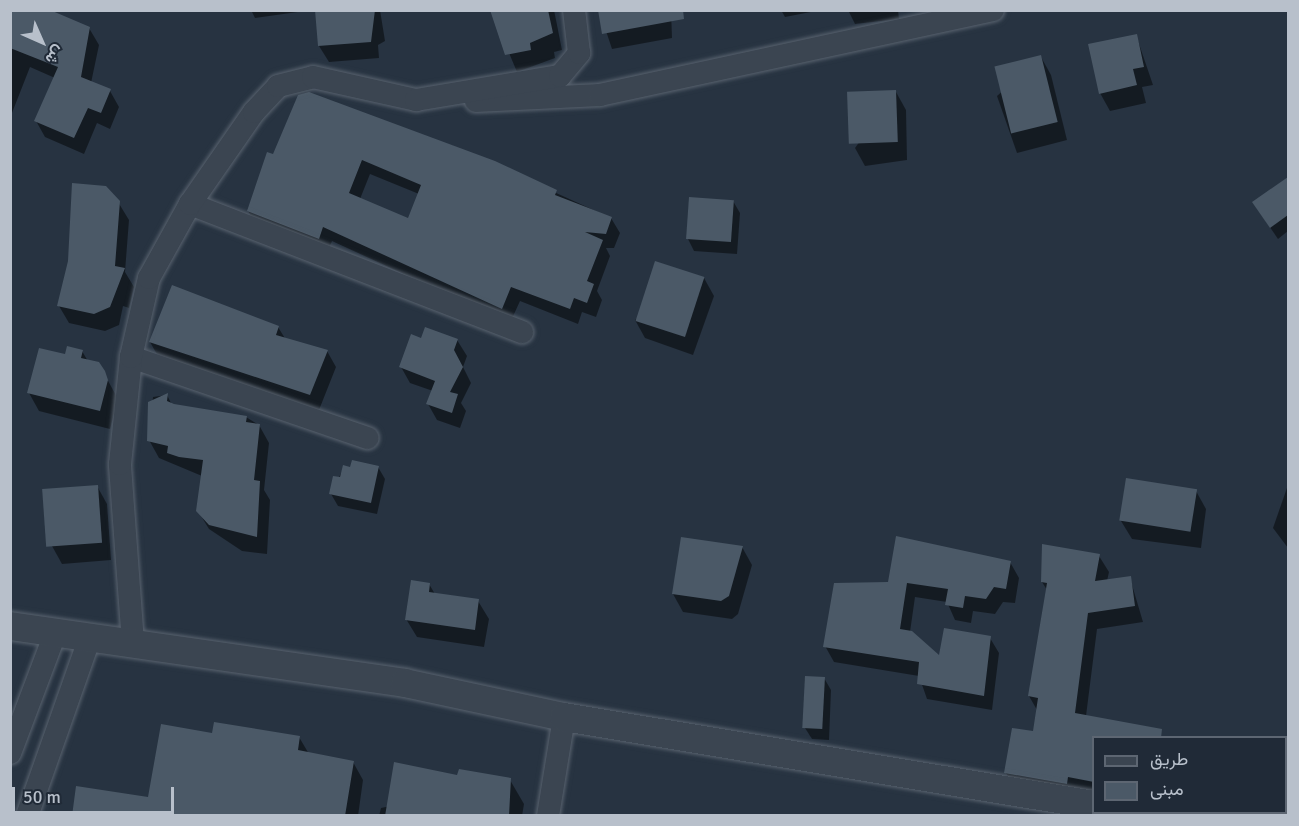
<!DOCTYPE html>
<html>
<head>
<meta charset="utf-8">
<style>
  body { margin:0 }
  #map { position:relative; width:1299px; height:826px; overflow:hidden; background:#273341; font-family:Signika,Vazirmatn,sans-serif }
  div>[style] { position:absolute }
  .shadow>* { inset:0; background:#0007 }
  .building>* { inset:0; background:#4b5967; transform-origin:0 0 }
  .roads { filter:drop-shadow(0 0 2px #59636f) drop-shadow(0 0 2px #59636f) }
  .minor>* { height:22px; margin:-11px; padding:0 11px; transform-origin:11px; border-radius:11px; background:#3b4551 }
  .tertiary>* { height:28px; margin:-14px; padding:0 14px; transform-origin:14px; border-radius:14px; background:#3b4551 }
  span { translate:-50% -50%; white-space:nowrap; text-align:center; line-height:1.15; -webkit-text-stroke:6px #202a37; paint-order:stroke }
  .frame { position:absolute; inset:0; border:12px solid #b8c0cb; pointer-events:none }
  .legend { position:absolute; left:1092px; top:736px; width:195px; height:78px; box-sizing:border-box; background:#202a37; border:2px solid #5d6672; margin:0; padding:8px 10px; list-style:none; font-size:18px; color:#b8c0cb }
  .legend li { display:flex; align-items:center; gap:12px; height:30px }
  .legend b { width:30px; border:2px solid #5d6672 }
  .north { position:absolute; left:12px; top:12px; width:60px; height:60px; -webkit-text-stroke:4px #202a37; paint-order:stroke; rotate:135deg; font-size:16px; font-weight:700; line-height:24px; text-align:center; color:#b8c0cb }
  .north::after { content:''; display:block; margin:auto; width:21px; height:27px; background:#b8c0cb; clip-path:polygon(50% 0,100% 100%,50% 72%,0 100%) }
  .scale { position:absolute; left:12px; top:787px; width:162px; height:27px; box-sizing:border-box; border:3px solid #b8c0cb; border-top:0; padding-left:8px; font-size:18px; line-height:21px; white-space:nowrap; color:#b8c0cb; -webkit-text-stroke:4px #202a37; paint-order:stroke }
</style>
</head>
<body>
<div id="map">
  <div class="shadow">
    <i style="clip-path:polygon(10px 10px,89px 28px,99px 45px,91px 83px,110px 91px,119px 107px,110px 129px,97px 123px,84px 154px,45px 137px,36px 121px,55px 78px,30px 67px,10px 118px)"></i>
    <i style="clip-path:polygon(251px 10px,312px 10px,255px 18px)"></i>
    <i style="clip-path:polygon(316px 10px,380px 10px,385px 41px,378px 45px,379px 58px,329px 62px,319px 46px)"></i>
    <i style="clip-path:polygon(491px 10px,554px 10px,562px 50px,554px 52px,555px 58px,517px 72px)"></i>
    <i style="clip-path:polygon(599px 10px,671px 10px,672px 38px,612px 49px)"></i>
    <i style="clip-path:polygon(781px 10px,821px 10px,785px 17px)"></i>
    <i style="clip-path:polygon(898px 10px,899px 19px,855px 24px,848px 10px)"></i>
    <i style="clip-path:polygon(1136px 35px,1153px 85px,1142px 87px,1146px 103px,1110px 111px,1100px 93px)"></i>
    <i style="clip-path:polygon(1041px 57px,1051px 75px,1067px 140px,1017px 153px,997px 96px)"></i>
    <i style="clip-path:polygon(896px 92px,906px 110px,907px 160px,865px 166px,855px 148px)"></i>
    <i style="clip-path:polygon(evenodd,451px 145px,611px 218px,620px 233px,614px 248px,606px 248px,610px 256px,597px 291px,602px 300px,596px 317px,582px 312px,578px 324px,520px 301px,510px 323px,332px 241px,327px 253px,257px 226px,248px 211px,274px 156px,451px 145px,370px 174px,419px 194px,409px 220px,360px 199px,370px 174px)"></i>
    <i style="clip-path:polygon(1286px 180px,1288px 231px,1278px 239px,1261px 214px)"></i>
    <i style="clip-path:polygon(733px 201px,740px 213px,737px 254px,694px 251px,688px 239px)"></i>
    <i style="clip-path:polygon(118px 202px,129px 220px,125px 272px,134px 287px,129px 308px,123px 306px,119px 325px,105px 331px,69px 323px,59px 306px)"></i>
    <i style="clip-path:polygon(704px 278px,714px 296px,693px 355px,645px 338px,635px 320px)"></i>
    <i style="clip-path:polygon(278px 327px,286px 340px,327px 351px,336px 367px,319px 410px,159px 358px,150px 342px)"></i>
    <i style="clip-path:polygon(422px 340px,457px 340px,467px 356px,463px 367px,471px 383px,461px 403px,466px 411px,460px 428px,437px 420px,428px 404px,433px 391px,410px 383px,401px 367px)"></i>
    <i style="clip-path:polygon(82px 351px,89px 363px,101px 368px,118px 399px,110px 429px,39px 411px,29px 393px,66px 356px)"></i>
    <i style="clip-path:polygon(167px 395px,172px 405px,246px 417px,259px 425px,269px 443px,264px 490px,270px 500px,267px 554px,242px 551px,209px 529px,198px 511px,202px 476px,159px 458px,149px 440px,153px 397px)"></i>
    <i style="clip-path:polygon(344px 467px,378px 467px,385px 479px,377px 514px,338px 506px,331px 494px)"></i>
    <i style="clip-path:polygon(1288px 485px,1288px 548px,1273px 528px)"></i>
    <i style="clip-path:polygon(97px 486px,107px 504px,111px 560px,62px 564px,52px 546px,43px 490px)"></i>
    <i style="clip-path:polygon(1196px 491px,1206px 509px,1201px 548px,1132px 539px,1121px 521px)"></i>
    <i style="clip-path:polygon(742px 547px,752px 565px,738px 614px,732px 619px,683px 612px,673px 594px)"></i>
    <i style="clip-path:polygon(1099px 556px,1109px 572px,1107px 581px,1130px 578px,1143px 622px,1097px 629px,1086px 716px,1094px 738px,1094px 796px,1015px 789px,1006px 773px,1034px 733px,1037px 710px,1029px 696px,1047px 590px,1042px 582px)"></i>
    <i style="clip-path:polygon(1010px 562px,1019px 578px,1015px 603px,1003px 602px,995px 614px,973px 611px,971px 623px,955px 620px,947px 602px,915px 597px,910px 632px,941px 658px,990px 638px,999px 653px,992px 710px,927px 699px,919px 676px,834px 662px,825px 646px,889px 584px)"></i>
    <i style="clip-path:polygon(429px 584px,435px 594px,478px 601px,489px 619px,484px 647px,417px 637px,406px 619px)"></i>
    <i style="clip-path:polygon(824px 678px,831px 690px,829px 740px,812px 739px,805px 728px)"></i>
    <i style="clip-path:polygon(299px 737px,309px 754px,353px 762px,363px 780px,358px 816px,73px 816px,149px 798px)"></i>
    <i style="clip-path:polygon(1286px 754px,1288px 816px,1206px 816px,1286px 812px)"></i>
    <i style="clip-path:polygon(510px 780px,524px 804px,522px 816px,379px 816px,381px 808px)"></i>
  </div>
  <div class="building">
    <i style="clip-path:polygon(10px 10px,50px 10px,90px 27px,81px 77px,111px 89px,101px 113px,88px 108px,74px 138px,34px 121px,58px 67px,10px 48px)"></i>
    <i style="clip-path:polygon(315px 10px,375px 10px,371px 42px,318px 46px)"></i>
    <i style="clip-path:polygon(490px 10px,548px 10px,553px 33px,530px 43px,531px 50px,505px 55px)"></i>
    <i style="clip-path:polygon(598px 10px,683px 10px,684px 19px,602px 34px)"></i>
    <i style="clip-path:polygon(1137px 34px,1144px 67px,1133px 69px,1137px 85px,1099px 94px,1088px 44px)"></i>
    <i style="left:1041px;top:55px;width:69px;height:48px;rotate:76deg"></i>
    <i style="left:896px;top:90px;width:52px;height:49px;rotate:88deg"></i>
    <i style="clip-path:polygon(evenodd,309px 92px,495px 161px,557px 190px,555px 195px,612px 217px,606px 234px,585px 232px,603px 240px,587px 281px,594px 284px,587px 303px,574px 298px,570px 309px,511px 287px,502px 309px,323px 227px,319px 239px,247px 211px,267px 152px,273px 154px,298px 95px,309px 92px,362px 160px,421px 185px,408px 218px,349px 193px,362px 160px)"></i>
    <i style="clip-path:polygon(1288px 177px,1288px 215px,1270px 228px,1252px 202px)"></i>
    <i style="clip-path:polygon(72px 183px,106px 186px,120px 201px,115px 266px,125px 268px,110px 307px,94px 314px,57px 306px,68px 261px)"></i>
    <i style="left:689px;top:197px;width:45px;height:42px;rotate:4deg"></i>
    <i style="left:655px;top:261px;width:52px;height:63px;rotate:18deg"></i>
    <i style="clip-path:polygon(172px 285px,279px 326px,276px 335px,328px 350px,310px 395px,149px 342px)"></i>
    <i style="clip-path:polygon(425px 327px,458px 339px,454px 350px,463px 367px,450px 392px,458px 394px,452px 413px,426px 404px,435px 381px,399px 367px,411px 334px,421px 338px)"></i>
    <i style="clip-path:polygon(67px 346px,83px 350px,81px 358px,99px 362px,105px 371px,108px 380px,100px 411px,27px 393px,39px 348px,65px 354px)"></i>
    <i style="clip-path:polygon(168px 393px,167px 401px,174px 404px,247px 416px,246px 422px,260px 424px,254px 480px,260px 481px,257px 537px,209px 525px,196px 511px,203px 460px,179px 457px,167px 453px,168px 446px,147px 441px,148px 402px)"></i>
    <i style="clip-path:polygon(352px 460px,379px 466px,371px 503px,329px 494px,333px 476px,340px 477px,343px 465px,350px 467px)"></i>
    <i style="left:1126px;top:478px;width:72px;height:43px;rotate:9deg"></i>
    <i style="left:98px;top:485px;width:58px;height:56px;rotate:86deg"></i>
    <i style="clip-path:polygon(896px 536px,1011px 561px,1006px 589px,994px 587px,986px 599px,965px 596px,963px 608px,945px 605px,948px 589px,907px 583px,900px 629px,912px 631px,939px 655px,944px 628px,991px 636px,984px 696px,917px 684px,919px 662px,823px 647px,834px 583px,888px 582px)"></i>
    <i style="clip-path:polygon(681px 537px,743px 546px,729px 596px,721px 601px,672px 594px)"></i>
    <i style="clip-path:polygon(1042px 544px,1100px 554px,1095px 581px,1131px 576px,1135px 606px,1088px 613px,1075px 713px,1162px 729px,1161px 738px,1094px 738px,1094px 782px,1068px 777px,1067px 784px,1004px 773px,1012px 728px,1033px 731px,1038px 698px,1028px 696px,1047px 583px,1041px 582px)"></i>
    <i style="clip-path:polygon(411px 580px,430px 583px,429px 592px,479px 599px,475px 630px,405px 620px)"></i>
    <i style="left:805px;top:676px;width:20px;height:52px;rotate:3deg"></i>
    <i style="clip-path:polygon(214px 722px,300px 736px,298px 750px,354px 761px,345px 816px,72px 816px,76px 786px,148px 797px,161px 724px,212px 733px)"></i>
    <i style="clip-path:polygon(394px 762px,457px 775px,459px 769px,511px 778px,509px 816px,385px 816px)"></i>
  </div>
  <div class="roads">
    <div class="minor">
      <i style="left:476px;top:101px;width:124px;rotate:-2.8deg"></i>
      <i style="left:600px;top:95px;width:402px;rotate:-12.2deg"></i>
      <i style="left:190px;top:204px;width:356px;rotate:21.1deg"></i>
      <i style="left:131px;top:357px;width:250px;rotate:18.9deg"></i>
      <i style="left:133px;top:643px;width:179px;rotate:-94.2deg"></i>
      <i style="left:120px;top:464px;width:108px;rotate:-84.1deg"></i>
      <i style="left:131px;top:357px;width:81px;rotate:-77.2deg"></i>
      <i style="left:149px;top:278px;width:85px;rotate:-61deg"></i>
      <i style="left:190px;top:204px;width:112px;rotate:-55.2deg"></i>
      <i style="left:254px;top:112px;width:35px;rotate:-47deg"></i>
      <i style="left:278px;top:86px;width:36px;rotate:-14deg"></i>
      <i style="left:313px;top:77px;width:106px;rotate:12.6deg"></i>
      <i style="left:416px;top:100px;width:146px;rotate:-9.5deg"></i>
      <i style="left:560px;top:76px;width:30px;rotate:-50deg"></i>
      <i style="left:579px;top:53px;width:43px;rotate:-96.6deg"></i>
      <i style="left:10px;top:753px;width:127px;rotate:-69.3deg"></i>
      <i style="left:27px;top:816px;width:187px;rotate:-70.6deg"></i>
      <i style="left:548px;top:816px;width:100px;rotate:-80.8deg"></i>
    </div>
    <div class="tertiary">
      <i style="left:10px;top:626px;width:399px;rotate:8.2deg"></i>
      <i style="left:405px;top:683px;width:163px;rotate:12.1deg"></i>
      <i style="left:564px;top:717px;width:537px;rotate:9.43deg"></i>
      <i style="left:1136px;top:812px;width:17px;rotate:13deg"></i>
    </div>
  </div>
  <div class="frame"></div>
  <ul class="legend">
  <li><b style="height:8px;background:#3b4551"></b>طريق</li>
  <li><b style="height:16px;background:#4b5967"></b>مبنى</li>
  </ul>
  <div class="north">ش</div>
  <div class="scale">50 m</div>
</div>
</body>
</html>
